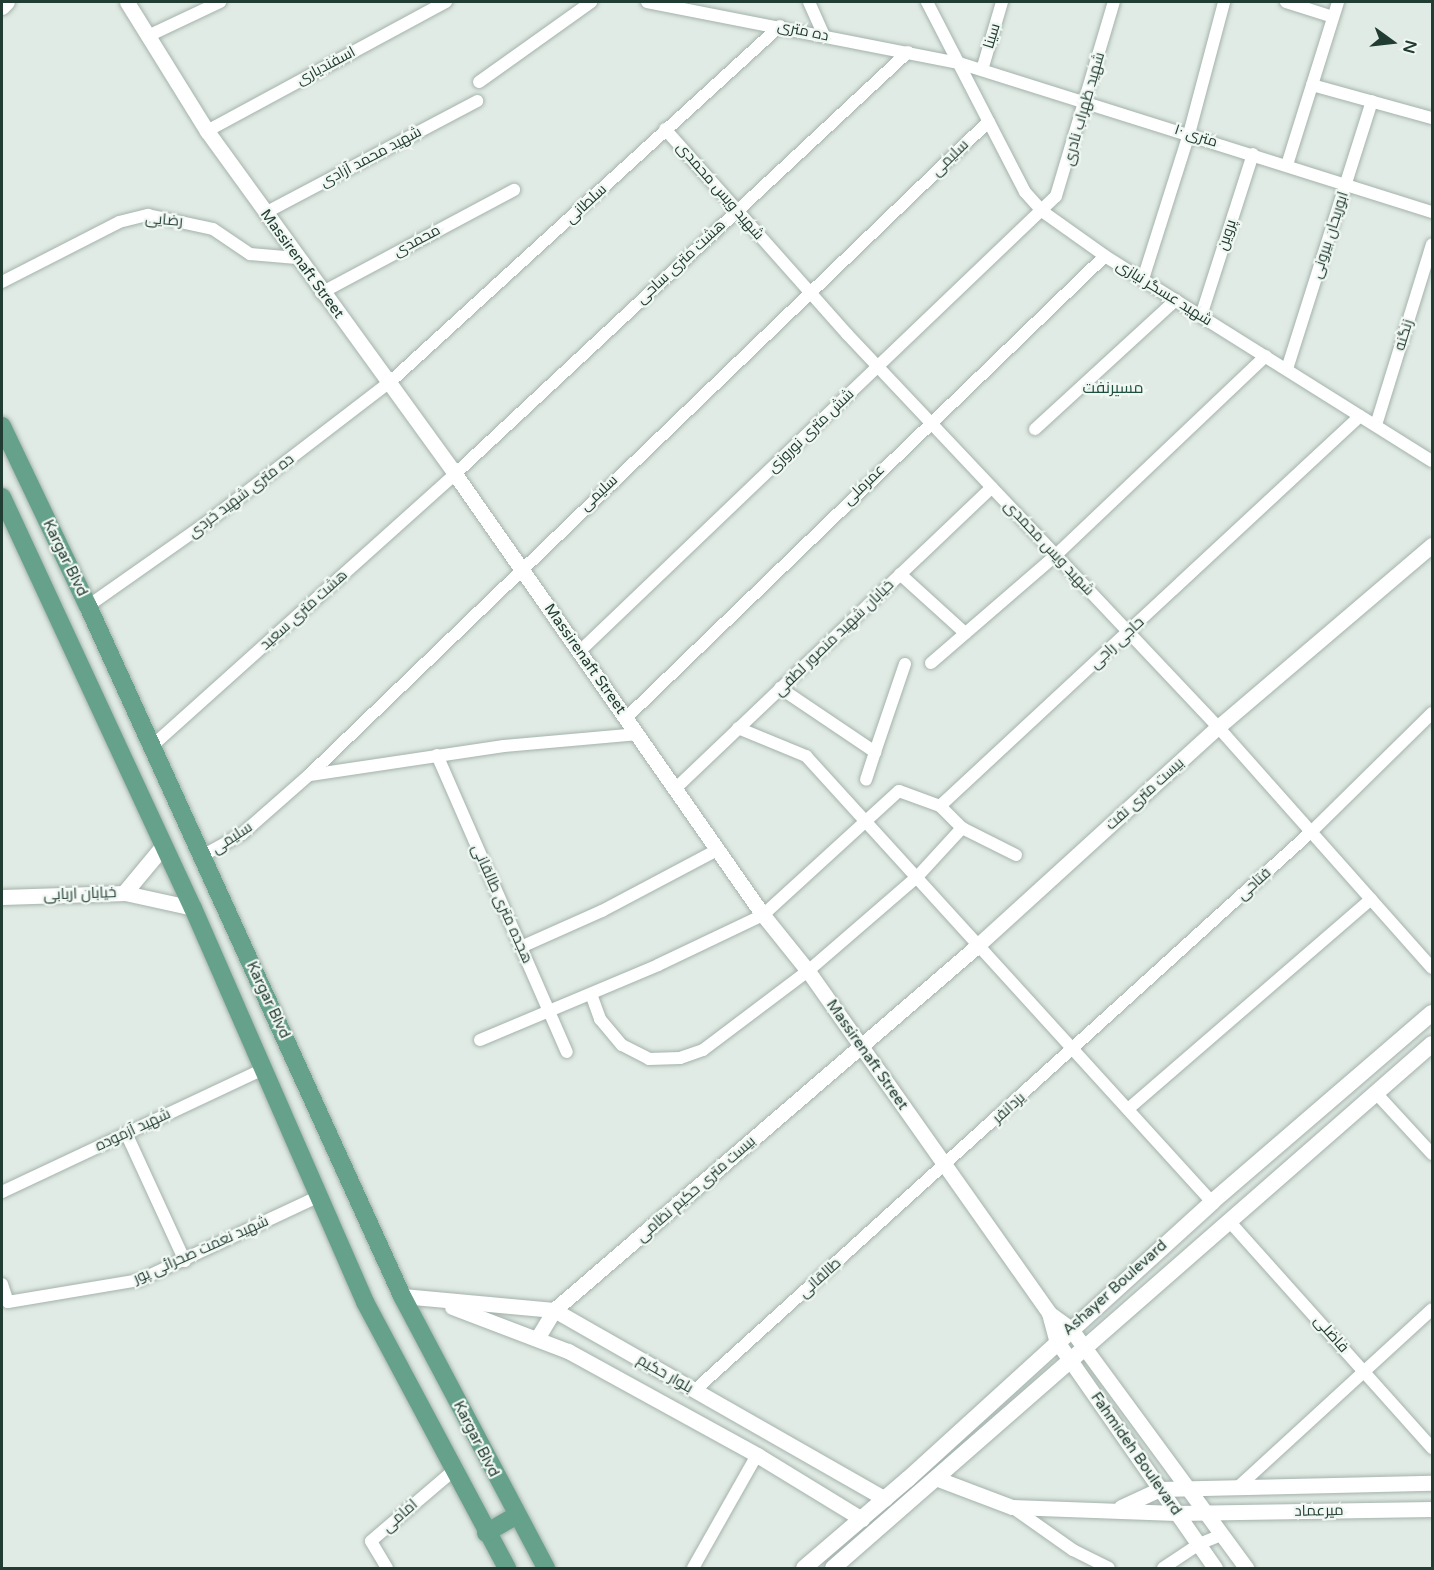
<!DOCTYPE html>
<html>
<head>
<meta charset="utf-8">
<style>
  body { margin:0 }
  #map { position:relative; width:1434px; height:1570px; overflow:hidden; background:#e1ebe5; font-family:"Varela Round",Cairo,sans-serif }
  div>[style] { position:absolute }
  .roads { filter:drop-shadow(0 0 2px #a4b3ac) drop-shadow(0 0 2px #a4b3ac) }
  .minor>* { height:12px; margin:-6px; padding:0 6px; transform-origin:6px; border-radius:6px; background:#fff }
  .tertiary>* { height:15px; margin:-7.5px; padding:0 7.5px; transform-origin:7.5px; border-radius:7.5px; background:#fff }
  .secondary>* { height:16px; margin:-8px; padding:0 8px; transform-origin:8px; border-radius:8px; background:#fff }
  .primary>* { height:18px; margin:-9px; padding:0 9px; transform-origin:9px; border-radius:9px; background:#65a18b }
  span { translate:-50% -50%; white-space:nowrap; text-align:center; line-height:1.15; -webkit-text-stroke:4.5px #f1f8f4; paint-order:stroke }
  .street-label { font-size:15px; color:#213c32 }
  .neighbourhood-label { font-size:16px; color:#1d4e3d }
  .frame { position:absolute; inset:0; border:3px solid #213c32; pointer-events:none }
  .north { position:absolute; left:1362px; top:12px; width:60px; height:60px; -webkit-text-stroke:4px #f1f8f4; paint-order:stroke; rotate:105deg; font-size:16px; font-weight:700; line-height:24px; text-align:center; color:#213c32 }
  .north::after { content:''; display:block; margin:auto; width:21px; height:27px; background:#213c32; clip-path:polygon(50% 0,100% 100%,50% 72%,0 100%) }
</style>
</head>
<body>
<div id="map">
  <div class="roads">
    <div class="minor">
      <i style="left:647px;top:2px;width:318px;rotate:11.1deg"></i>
      <i style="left:959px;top:63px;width:496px;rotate:17.5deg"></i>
      <i style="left:809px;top:2px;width:36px;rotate:66deg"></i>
      <i style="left:927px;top:2px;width:214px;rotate:62.7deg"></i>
      <i style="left:1025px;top:192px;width:25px;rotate:48deg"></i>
      <i style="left:1042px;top:211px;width:77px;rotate:35.5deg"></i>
      <i style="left:1105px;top:256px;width:386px;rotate:32.1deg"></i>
      <i style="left:1286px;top:2px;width:49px;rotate:17.7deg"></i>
      <i style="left:148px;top:36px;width:80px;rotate:-25.3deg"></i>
      <i style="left:982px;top:70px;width:71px;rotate:-73.6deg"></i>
      <i style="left:479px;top:82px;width:138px;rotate:-35.5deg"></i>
      <i style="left:1312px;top:85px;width:124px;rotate:15.4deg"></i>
      <i style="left:665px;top:129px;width:274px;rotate:48.4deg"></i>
      <i style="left:847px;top:334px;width:540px;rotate:46.65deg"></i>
      <i style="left:1218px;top:727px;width:322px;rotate:48.4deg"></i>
      <i style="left:207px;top:131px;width:272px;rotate:-28.4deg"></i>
      <i style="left:1287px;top:165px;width:171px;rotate:-72.6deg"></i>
      <i style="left:265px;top:213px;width:240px;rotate:-27.8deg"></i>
      <i style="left:1143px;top:279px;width:152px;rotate:-72.4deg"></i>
      <i style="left:1189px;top:134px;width:137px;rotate:-75.1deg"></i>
      <i style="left:2px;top:282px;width:131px;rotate:-27.1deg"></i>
      <i style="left:119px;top:222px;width:30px;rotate:-14deg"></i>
      <i style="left:148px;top:215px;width:66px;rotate:12.2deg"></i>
      <i style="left:213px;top:229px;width:45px;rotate:34deg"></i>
      <i style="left:250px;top:254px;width:47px;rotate:4.9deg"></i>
      <i style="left:321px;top:293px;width:219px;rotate:-28.1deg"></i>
      <i style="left:1201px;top:316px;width:170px;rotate:-72.2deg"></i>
      <i style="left:1287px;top:369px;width:281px;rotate:-72.4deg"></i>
      <i style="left:1376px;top:425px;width:189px;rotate:-72.8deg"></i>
      <i style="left:1035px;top:429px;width:191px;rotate:-42.5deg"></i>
      <i style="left:900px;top:574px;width:88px;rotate:42.2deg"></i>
      <i style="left:88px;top:606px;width:144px;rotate:-35.1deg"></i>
      <i style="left:206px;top:523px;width:232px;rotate:-37.5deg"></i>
      <i style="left:390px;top:382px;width:528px;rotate:-42.39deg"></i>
      <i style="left:580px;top:651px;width:658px;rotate:-43.71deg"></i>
      <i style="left:1056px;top:196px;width:202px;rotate:-73.4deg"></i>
      <i style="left:931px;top:663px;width:165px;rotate:-40.8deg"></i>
      <i style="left:1056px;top:555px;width:289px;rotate:-43.5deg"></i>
      <i style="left:780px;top:688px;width:115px;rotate:34deg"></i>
      <i style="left:875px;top:752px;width:29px;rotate:108deg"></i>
      <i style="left:626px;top:718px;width:665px;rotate:-43.97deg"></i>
      <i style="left:738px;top:728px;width:74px;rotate:22.4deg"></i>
      <i style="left:806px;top:756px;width:603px;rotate:47.69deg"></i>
      <i style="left:152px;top:746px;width:407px;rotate:-41.9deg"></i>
      <i style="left:455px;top:474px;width:619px;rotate:-42.97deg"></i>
      <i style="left:875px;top:752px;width:93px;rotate:-71.2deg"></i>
      <i style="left:437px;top:755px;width:324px;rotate:66.4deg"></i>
      <i style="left:310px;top:775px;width:196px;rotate:-8.5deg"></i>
      <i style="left:504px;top:746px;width:135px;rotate:-5.1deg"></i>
      <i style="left:676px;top:788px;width:436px;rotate:-43.6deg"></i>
      <i style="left:1016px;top:855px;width:60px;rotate:-153.4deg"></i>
      <i style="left:962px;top:828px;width:31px;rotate:-135deg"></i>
      <i style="left:940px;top:806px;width:573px;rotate:-42.88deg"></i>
      <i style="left:202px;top:856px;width:46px;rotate:-28.8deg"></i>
      <i style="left:242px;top:834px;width:89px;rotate:-41.4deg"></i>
      <i style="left:309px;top:775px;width:943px;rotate:-43.88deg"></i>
      <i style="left:521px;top:947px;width:89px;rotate:-24deg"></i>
      <i style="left:602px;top:911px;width:132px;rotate:-27.9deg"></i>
      <i style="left:591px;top:994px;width:27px;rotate:70deg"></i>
      <i style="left:600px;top:1019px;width:34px;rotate:50deg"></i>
      <i style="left:622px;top:1045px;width:30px;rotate:27deg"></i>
      <i style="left:649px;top:1059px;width:31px;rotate:-2deg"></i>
      <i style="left:680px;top:1058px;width:24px;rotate:-19deg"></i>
      <i style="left:703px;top:1050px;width:131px;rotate:-37deg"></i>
      <i style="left:808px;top:971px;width:144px;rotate:-40.8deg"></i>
      <i style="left:917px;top:877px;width:67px;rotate:-47.4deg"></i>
      <i style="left:480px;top:1040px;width:193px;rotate:-22.8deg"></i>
      <i style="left:658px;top:965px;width:116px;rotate:-25.5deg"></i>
      <i style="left:763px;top:915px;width:184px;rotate:-42.4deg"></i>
      <i style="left:899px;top:791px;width:44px;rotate:20.1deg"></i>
      <i style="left:1376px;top:1093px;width:83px;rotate:47.4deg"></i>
      <i style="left:1128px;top:1109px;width:321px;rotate:-40.8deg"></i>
      <i style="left:126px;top:1133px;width:141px;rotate:65.3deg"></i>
      <i style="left:2px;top:1192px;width:291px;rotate:-25.2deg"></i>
      <i style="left:1229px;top:1221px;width:305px;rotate:48.2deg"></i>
      <i style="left:2px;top:1284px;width:19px;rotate:72deg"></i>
      <i style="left:8px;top:1302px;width:134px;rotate:-9.5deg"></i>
      <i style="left:140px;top:1280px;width:198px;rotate:-25.1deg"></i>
      <i style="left:694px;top:1391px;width:833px;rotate:-42.18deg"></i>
      <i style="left:1311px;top:832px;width:170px;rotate:-44.5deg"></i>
      <i style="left:1238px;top:1487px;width:263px;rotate:-42.5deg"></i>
      <i style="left:1012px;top:1507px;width:75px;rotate:35.2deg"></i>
      <i style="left:1073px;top:1550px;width:40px;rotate:26.6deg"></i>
      <i style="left:387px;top:1568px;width:31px;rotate:-121deg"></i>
      <i style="left:371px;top:1541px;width:108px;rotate:-40.5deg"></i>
      <i style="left:693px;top:1568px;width:130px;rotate:-60.5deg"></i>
      <i style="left:1163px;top:1568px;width:43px;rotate:-33.7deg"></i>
      <i style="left:1199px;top:1544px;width:24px;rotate:-22deg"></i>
    </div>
    <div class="tertiary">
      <i style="left:127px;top:2px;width:152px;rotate:58.2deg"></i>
      <i style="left:207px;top:131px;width:423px;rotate:54.1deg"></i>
      <i style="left:455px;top:474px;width:538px;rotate:55.07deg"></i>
      <i style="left:763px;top:915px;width:72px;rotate:51.2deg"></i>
      <i style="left:808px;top:971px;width:418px;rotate:54.8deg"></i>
      <i style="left:1049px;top:1313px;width:28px;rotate:75deg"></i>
      <i style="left:1056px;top:1340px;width:278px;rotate:55.1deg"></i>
      <i style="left:2px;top:897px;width:123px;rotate:-1.9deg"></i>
      <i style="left:125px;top:893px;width:70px;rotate:12.4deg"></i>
      <i style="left:402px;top:1296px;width:153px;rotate:5.3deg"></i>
      <i style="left:554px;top:1310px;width:381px;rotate:29.7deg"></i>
      <i style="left:452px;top:1307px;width:124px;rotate:20.8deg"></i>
      <i style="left:568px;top:1351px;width:216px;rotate:28.8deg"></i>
      <i style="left:757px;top:1455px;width:123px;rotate:31.4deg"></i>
      <i style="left:1049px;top:1313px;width:26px;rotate:36deg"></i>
      <i style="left:1070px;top:1328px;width:298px;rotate:53.7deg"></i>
      <i style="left:538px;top:1337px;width:31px;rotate:-59deg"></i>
      <i style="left:554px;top:1310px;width:558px;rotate:-40.71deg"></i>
      <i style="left:977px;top:946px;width:326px;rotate:-42.3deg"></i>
      <i style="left:1218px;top:727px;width:281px;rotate:-40.4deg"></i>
      <i style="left:938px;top:1479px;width:79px;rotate:20.7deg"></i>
      <i style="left:1012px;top:1507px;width:164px;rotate:2.1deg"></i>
      <i style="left:1176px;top:1513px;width:256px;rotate:-0.9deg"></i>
      <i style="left:1121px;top:1507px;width:43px;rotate:-24.8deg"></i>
      <i style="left:1160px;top:1489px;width:272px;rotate:-1.3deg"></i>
    </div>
    <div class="secondary">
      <i style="left:2px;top:7px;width:7px;rotate:-45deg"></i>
      <i style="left:125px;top:893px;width:61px;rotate:-50.3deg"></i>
      <i style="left:804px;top:1568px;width:137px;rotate:-40.6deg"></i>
      <i style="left:908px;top:1479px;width:411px;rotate:-42.3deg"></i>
      <i style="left:1212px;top:1202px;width:290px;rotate:-40.7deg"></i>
      <i style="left:833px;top:1568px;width:796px;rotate:-41.18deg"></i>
    </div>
    <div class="primary">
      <i style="left:2px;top:426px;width:199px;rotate:64.5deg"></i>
      <i style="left:88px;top:606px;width:758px;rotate:65.53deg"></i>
      <i style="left:402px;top:1296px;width:308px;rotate:62.1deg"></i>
      <i style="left:2px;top:497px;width:453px;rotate:65.1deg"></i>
      <i style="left:193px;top:908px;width:430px;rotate:66.4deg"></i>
      <i style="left:365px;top:1302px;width:302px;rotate:61.9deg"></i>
      <i style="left:486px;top:1533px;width:34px;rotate:-30deg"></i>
    </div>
  </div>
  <div class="street-label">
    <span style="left:803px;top:31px;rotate:12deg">ده متری</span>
    <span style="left:992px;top:36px;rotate:-73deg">سینا</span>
    <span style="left:326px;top:66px;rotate:-28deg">اسفندیاری</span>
    <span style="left:1084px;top:109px;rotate:-74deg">شهید ظهراب نادری</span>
    <span style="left:1196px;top:136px;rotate:18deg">۱۰ متری</span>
    <span style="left:371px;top:157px;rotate:-28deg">شهید محمد آزادی</span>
    <span style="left:950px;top:158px;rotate:-44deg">سلیمی</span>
    <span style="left:720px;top:191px;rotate:49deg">شهید ویس محمدی</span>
    <span style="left:586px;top:204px;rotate:-43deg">سلطانی</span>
    <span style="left:164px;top:220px;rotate:5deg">رضایی</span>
    <span style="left:1227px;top:235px;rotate:-72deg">پروین</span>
    <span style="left:1330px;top:235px;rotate:-72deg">ابوریحان بیرونی</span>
    <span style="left:417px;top:241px;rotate:-28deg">محمدی</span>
    <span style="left:681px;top:262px;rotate:-43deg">هشت متری ساحی</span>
    <span style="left:302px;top:264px;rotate:54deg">Massirenaft Street</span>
    <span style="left:1164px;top:293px;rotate:32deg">شهید عسگر نیازی</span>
    <span style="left:1404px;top:335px;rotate:-73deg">زنگنه</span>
    <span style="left:811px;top:431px;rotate:-44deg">شش متری نوروزی</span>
    <span style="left:864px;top:485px;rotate:-44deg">عمرملی</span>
    <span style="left:599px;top:493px;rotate:-43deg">سلیمی</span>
    <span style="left:241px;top:496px;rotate:-37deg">ده متری شهید خردی</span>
    <span style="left:1049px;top:548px;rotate:47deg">شهید ویس محمدی</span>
    <span style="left:65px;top:558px;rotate:64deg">Kargar Blvd</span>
    <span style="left:304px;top:610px;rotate:-42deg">هشت متری سعید</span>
    <span style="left:834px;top:638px;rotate:-44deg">خیابان شهید منصور لطفی</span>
    <span style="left:1117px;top:643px;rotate:-43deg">حاجی راجی</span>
    <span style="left:585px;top:659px;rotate:55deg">Massirenaft Street</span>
    <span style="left:1145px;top:794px;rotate:-42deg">بیست متری نفت</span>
    <span style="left:232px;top:838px;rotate:-33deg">سلیمی</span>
    <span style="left:1254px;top:884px;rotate:-42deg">فتاحی</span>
    <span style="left:80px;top:894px;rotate:-2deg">خیابان اربابی</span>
    <span style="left:502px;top:904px;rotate:66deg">هجده متری طالقانی</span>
    <span style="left:268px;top:1000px;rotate:65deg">Kargar Blvd</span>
    <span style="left:867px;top:1055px;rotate:55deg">Massirenaft Street</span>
    <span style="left:1009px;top:1108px;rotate:-42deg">یزدانفر</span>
    <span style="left:133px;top:1130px;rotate:-25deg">شهید آزموده</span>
    <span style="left:696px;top:1189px;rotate:-41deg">بیست متری حکیم نظامی</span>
    <span style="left:201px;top:1250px;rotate:-24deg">شهید نعمت صحرائی پور</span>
    <span style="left:820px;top:1278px;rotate:-42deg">طالقانی</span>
    <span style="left:1115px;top:1288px;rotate:-42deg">Ashayer Boulevard</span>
    <span style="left:1331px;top:1334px;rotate:48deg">فاضلی</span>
    <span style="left:665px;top:1374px;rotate:30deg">بلوار حکیم</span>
    <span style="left:476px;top:1439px;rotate:63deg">Kargar Blvd</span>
    <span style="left:1136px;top:1454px;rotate:55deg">Fahmideh Boulevard</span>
    <span style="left:1319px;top:1511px;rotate:-1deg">میرعماد</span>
    <span style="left:400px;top:1516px;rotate:-41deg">امامی</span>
  </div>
  <div class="neighbourhood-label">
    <span style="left:1113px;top:388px">مسیرنفت</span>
  </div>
  <div class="frame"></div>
  <div class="north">N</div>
</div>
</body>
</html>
